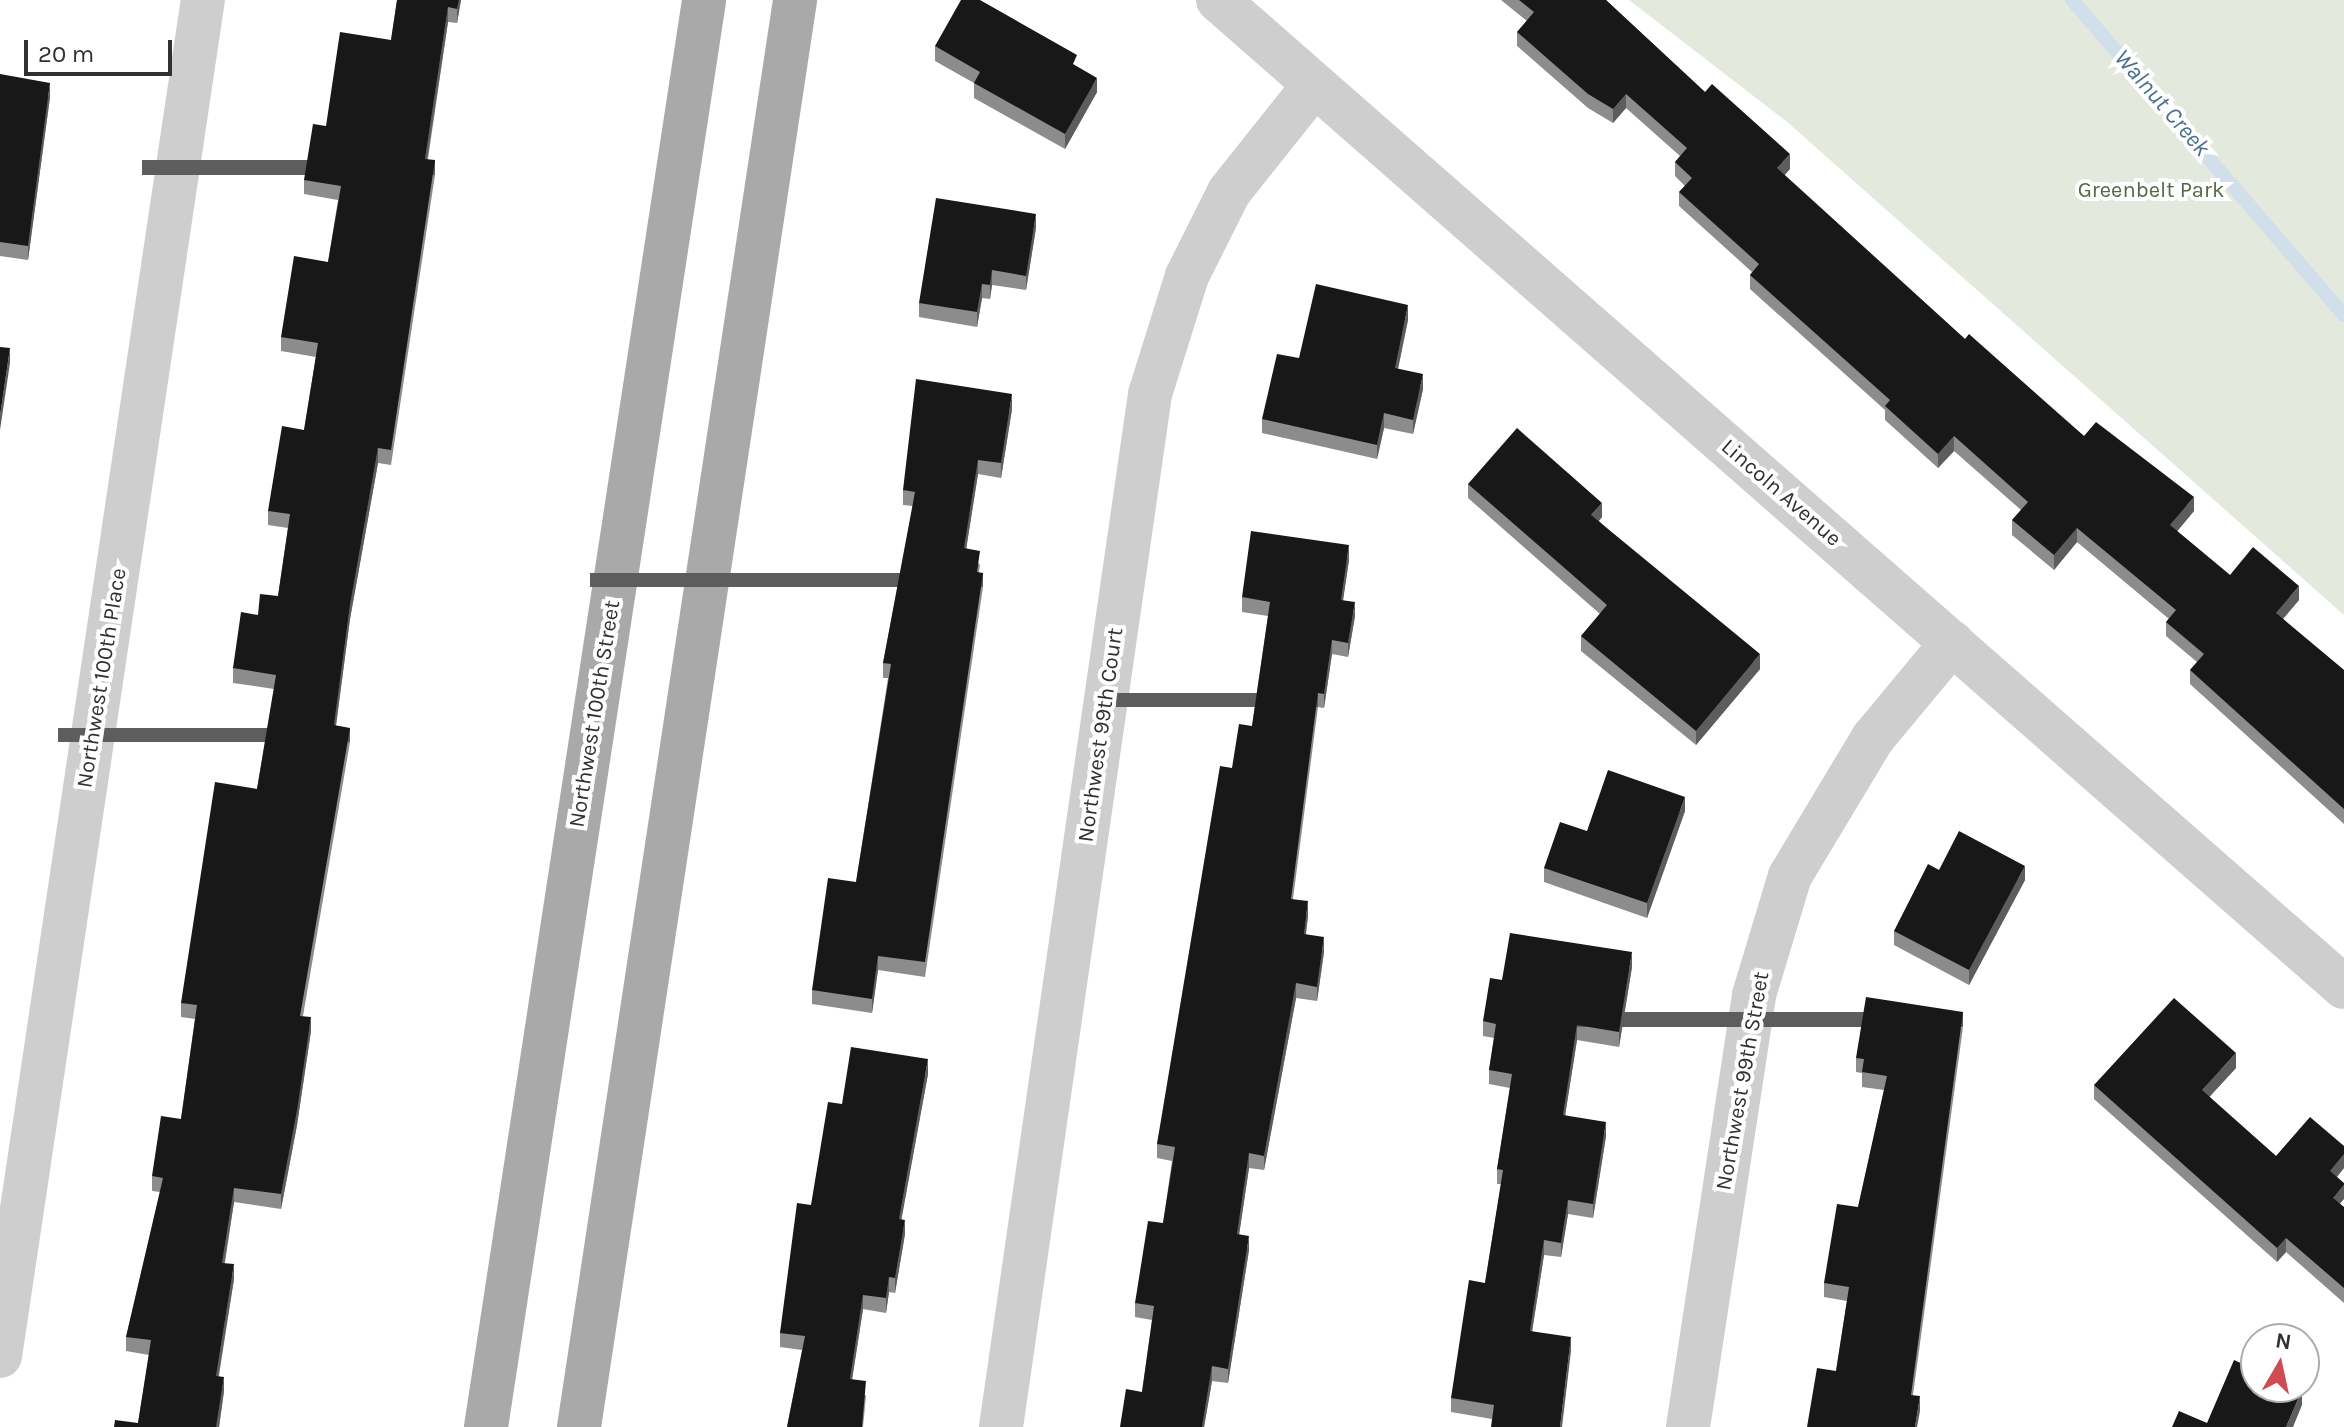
<!DOCTYPE html>
<html>
<head>
<meta charset="utf-8">
<style>
  body { margin:0 }
  #map { position:relative; width:2344px; height:1427px; overflow:hidden; background:#fff; font-family:Karla,sans-serif }
  div>[style] { position:absolute }
  .green>* { inset:0; background:#e4e9de }
  .stream>* { height:14px; margin:-7px; padding:0 7px; transform-origin:7px; border-radius:7px; background:#d0dfe9 }
  .minor>* { height:44px; margin:-22px; padding:0 22px; transform-origin:22px; border-radius:22px; background:#cecece }
  .major>* { height:44px; margin:-22px; padding:0 22px; transform-origin:22px; border-radius:22px; background:#a9a9a9 }
  .wall>* { inset:0; background:#8c8c8c }
  .shaded-wall>* { inset:0; background:#5d5d5d; transform-origin:0 0 }
  .building>* { inset:0; background:#181818 }
  span { translate:-50% -50%; white-space:nowrap; text-align:center; line-height:1.15; -webkit-text-stroke:8px #fff; paint-order:stroke }
  .park-label { font-size:22px; color:#546844 }
  .street-label { font-size:22px; color:#313131 }
  .water-label { font-size:24px; color:#496f8a; font-style:italic }
  .north { position:absolute; left:2240px; top:1323px; width:80px; height:80px; box-sizing:border-box; background:#fff; border:2px solid #adadad; border-radius:50%; rotate:9deg; font-size:22px; font-weight:700; line-height:32px; text-align:center; color:#313131 }
  .north::after { content:''; display:block; margin:auto; width:28px; height:36px; background:#d04c52; clip-path:polygon(50% 0,100% 100%,50% 72%,0 100%) }
  .scale { position:absolute; left:24px; top:40px; width:148px; height:36px; box-sizing:border-box; border:4px solid #313131; border-top:0; padding-left:10px; font-size:24px; line-height:28px; white-space:nowrap; color:#313131; -webkit-text-stroke:6px #fff; paint-order:stroke }
</style>
</head>
<body>
<div id="map">
  <div class="green">
    <i style="clip-path:polygon(1629px 0,2344px 0,2344px 615px,1786px 121px)"></i>
  </div>
  <div class="stream">
    <i style="left:2072px;top:0;width:416px;rotate:49.2deg"></i>
  </div>
  <div class="minor">
    <i style="left:1218px;top:0;width:1497px;rotate:41.24deg"></i>
    <i style="left:0;top:1356px;width:1371px;rotate:-81.49deg"></i>
    <i style="left:1001px;top:1427px;width:1044px;rotate:-81.79deg"></i>
    <i style="left:1150px;top:394px;width:124px;rotate:-72.6deg"></i>
    <i style="left:1187px;top:276px;width:94px;rotate:-63.4deg"></i>
    <i style="left:1229px;top:192px;width:137px;rotate:-51.5deg"></i>
    <i style="left:1688px;top:1427px;width:437px;rotate:-81.3deg"></i>
    <i style="left:1754px;top:995px;width:124px;rotate:-73.2deg"></i>
    <i style="left:1790px;top:876px;width:161px;rotate:-59deg"></i>
    <i style="left:1873px;top:738px;width:124px;rotate:-50.3deg"></i>
  </div>
  <div class="major">
    <i style="left:486px;top:1427px;width:1444px;rotate:-81.31deg"></i>
    <i style="left:579px;top:1427px;width:1443px;rotate:-81.39deg"></i>
  </div>
  <div class="wall">
    <i style="clip-path:polygon(397px 0,461px 0,457px 23px,448px 22px,428px 159px,435px 175px,391px 465px,378px 463px,350px 619px,336px 726px,350px 742px,303px 1016px,311px 1031px,297px 1125px,281px 1209px,234px 1202px,225px 1263px,234px 1279px,219px 1376px,224px 1391px,219px 1427px,114px 1427px,138px 1423px,149px 1355px,126px 1351px,126px 1337px,160px 1192px,152px 1191px,152px 1176px,181px 1119px,195px 1019px,181px 1017px,181px 1003px,257px 789px,274px 689px,233px 683px,233px 668px,258px 615px,278px 596px,288px 528px,268px 525px,268px 511px,304px 430px,316px 357px,281px 351px,281px 337px,328px 262px,338px 200px,304px 194px,304px 180px,326px 126px,391px 40px)"></i>
    <i style="clip-path:polygon(1501px 0,1606px 0,1705px 92px,1790px 169px,1785px 175px,1965px 339px,2084px 436px,2194px 511px,2177px 531px,2230px 575px,2299px 600px,2283px 619px,2344px 670px,2344px 824px,2190px 684px,2190px 670px,2197px 662px,2166px 636px,2166px 622px,2169px 619px,2077px 542px,2054px 570px,2012px 535px,2012px 520px,2021px 510px,1954px 451px,1938px 468px,1885px 420px,1885px 410px,1750px 289px,1750px 275px,1752px 272px,1679px 206px,1679px 192px,1685px 186px,1675px 176px,1675px 162px,1680px 156px,1626px 108px,1613px 123px,1588px 108px,1517px 46px,1517px 32px,1527px 21px)"></i>
    <i style="clip-path:polygon(935px 46px,1077px 67px,1097px 92px,1065px 149px,974px 98px,974px 83px,935px 61px)"></i>
    <i style="clip-path:polygon(0 74px,50px 97px,28px 260px,0 256px)"></i>
    <i style="clip-path:polygon(1036px 228px,1026px 290px,992px 285px,990px 299px,982px 298px,977px 327px,919px 317px,919px 303px)"></i>
    <i style="clip-path:polygon(1408px 320px,1398px 369px,1423px 389px,1413px 434px,1384px 428px,1377px 459px,1262px 433px,1262px 419px,1299px 358px)"></i>
    <i style="clip-path:polygon(1012px 409px,1001px 478px,978px 474px,966px 549px,980px 565px,979px 572px,983px 587px,925px 977px,878px 970px,872px 1013px,812px 1004px,812px 990px,856px 882px,888px 678px,883px 678px,883px 663px,913px 506px,903px 505px,903px 490px)"></i>
    <i style="clip-path:polygon(1468px 484px,1602px 517px,1599px 521px,1760px 669px,1696px 745px,1581px 651px,1581px 636px,1600px 614px,1468px 498px)"></i>
    <i style="clip-path:polygon(1349px 560px,1343px 600px,1355px 616px,1348px 657px,1332px 654px,1324px 708px,1318px 707px,1293px 899px,1308px 916px,1306px 934px,1324px 952px,1317px 1001px,1296px 998px,1264px 1170px,1249px 1168px,1239px 1234px,1249px 1250px,1228px 1383px,1212px 1381px,1204px 1427px,1120px 1427px,1142px 1392px,1152px 1320px,1135px 1317px,1135px 1303px,1163px 1223px,1172px 1161px,1157px 1158px,1157px 1144px,1232px 768px,1252px 726px,1268px 616px,1242px 612px,1242px 597px)"></i>
    <i style="clip-path:polygon(1685px 811px,1647px 918px,1544px 882px,1544px 868px,1587px 831px)"></i>
    <i style="clip-path:polygon(1939px 870px,2025px 880px,1969px 985px,1894px 945px,1894px 931px)"></i>
    <i style="clip-path:polygon(1632px 967px,1619px 1047px,1577px 1040px,1565px 1115px,1606px 1136px,1593px 1218px,1568px 1214px,1561px 1257px,1544px 1255px,1532px 1331px,1571px 1351px,1492px 1419px,1451px 1412px,1451px 1398px,1485px 1283px,1501px 1184px,1497px 1184px,1497px 1169px,1510px 1088px,1489px 1084px,1489px 1070px,1494px 1038px,1483px 1036px,1483px 1021px,1502px 980px)"></i>
    <i style="clip-path:polygon(1963px 1027px,1913px 1395px,1920px 1411px,1836px 1371px,1847px 1301px,1824px 1297px,1824px 1283px,1858px 1207px,1884px 1090px,1862px 1087px,1862px 1073px,1856px 1072px,1856px 1058px)"></i>
    <i style="clip-path:polygon(2236px 1068px,2209px 1097px,2276px 1156px,2344px 1146px,2344px 1168px,2337px 1177px,2340px 1204px,2344px 1207px,2344px 1303px,2286px 1252px,2277px 1262px,2094px 1099px,2094px 1085px)"></i>
    <i style="clip-path:polygon(928px 1074px,901px 1219px,905px 1234px,895px 1293px,889px 1292px,886px 1313px,863px 1309px,852px 1379px,866px 1396px,863px 1427px,787px 1427px,802px 1350px,780px 1347px,780px 1333px,811px 1205px,842px 1104px)"></i>
  </div>
  <div class="shaded-wall">
    <i style="clip-path:polygon(459px 0,461px 0,457px 23px,457px 9px)"></i>
    <i style="clip-path:polygon(448px 7px,448px 22px,425px 173px,425px 159px)"></i>
    <i style="clip-path:polygon(1097px 78px,1097px 92px,1065px 149px,1065px 134px)"></i>
    <i style="clip-path:polygon(50px 83px,50px 97px,28px 260px,28px 246px)"></i>
    <i style="clip-path:polygon(1626px 94px,1626px 108px,1613px 123px,1613px 109px)"></i>
    <i style="clip-path:polygon(1790px 154px,1790px 169px,1777px 183px,1777px 168px)"></i>
    <i style="left:435px;top:160px;width:15px;height:293px;rotate:90deg"></i>
    <i style="clip-path:polygon(1036px 214px,1036px 228px,1026px 290px,1026px 276px)"></i>
    <i style="clip-path:polygon(992px 270px,992px 285px,990px 299px,990px 285px)"></i>
    <i style="clip-path:polygon(982px 284px,982px 298px,977px 327px,977px 312px)"></i>
    <i style="clip-path:polygon(1408px 305px,1408px 320px,1395px 383px,1395px 368px)"></i>
    <i style="clip-path:polygon(10px 348px,10px 363px,0 430px,0 416px)"></i>
    <i style="clip-path:polygon(1423px 374px,1423px 389px,1413px 434px,1413px 420px)"></i>
    <i style="clip-path:polygon(1012px 394px,1012px 409px,1001px 478px,1001px 463px)"></i>
    <i style="clip-path:polygon(1384px 413px,1384px 428px,1377px 459px,1377px 445px)"></i>
    <i style="clip-path:polygon(1954px 436px,1954px 451px,1938px 468px,1938px 454px)"></i>
    <i style="clip-path:polygon(378px 448px,378px 463px,350px 619px,334px 740px,334px 725px,350px 605px)"></i>
    <i style="clip-path:polygon(978px 460px,978px 474px,964px 563px,964px 548px)"></i>
    <i style="clip-path:polygon(2194px 497px,2194px 511px,2170px 540px,2170px 525px)"></i>
    <i style="clip-path:polygon(1602px 503px,1602px 517px,1591px 530px,1591px 515px)"></i>
    <i style="clip-path:polygon(2077px 528px,2077px 542px,2054px 570px,2054px 555px)"></i>
    <i style="clip-path:polygon(1349px 545px,1349px 560px,1341px 614px,1341px 600px)"></i>
    <i style="left:983px;top:573px;width:14px;height:393px;rotate:90deg"></i>
    <i style="clip-path:polygon(2299px 586px,2299px 600px,2276px 627px,2276px 613px)"></i>
    <i style="clip-path:polygon(1355px 602px,1355px 616px,1348px 657px,1348px 643px)"></i>
    <i style="clip-path:polygon(1332px 640px,1332px 654px,1324px 708px,1324px 694px)"></i>
    <i style="clip-path:polygon(1760px 654px,1760px 669px,1696px 745px,1696px 731px)"></i>
    <i style="left:1318px;top:693px;width:14px;height:208px;rotate:90deg"></i>
    <i style="left:350px;top:728px;width:14px;height:292px;rotate:90deg"></i>
    <i style="clip-path:polygon(1685px 797px,1685px 811px,1647px 918px,1647px 903px)"></i>
    <i style="clip-path:polygon(2025px 866px,2025px 880px,1969px 985px,1969px 970px)"></i>
    <i style="clip-path:polygon(1308px 901px,1308px 916px,1304px 948px,1304px 934px)"></i>
    <i style="clip-path:polygon(1324px 937px,1324px 952px,1317px 1001px,1317px 987px)"></i>
    <i style="clip-path:polygon(1632px 952px,1632px 967px,1619px 1047px,1619px 1032px)"></i>
    <i style="clip-path:polygon(878px 956px,878px 970px,872px 1013px,872px 999px)"></i>
    <i style="clip-path:polygon(1296px 983px,1296px 998px,1264px 1170px,1264px 1156px)"></i>
    <i style="left:1963px;top:1012px;width:15px;height:387px;rotate:90deg"></i>
    <i style="clip-path:polygon(311px 1017px,311px 1031px,297px 1125px,281px 1209px,281px 1194px)"></i>
    <i style="clip-path:polygon(1577px 1025px,1577px 1040px,1563px 1129px,1563px 1115px)"></i>
    <i style="clip-path:polygon(2236px 1053px,2236px 1068px,2202px 1105px,2202px 1090px)"></i>
    <i style="clip-path:polygon(928px 1059px,928px 1074px,899px 1233px,899px 1219px)"></i>
    <i style="clip-path:polygon(1606px 1122px,1606px 1136px,1593px 1218px,1593px 1204px)"></i>
    <i style="clip-path:polygon(1249px 1153px,1249px 1168px,1237px 1249px,1237px 1234px)"></i>
    <i style="clip-path:polygon(2344px 1154px,2344px 1168px,2330px 1185px,2330px 1171px)"></i>
    <i style="clip-path:polygon(2344px 1185px,2344px 1199px,2333px 1212px,2333px 1198px)"></i>
    <i style="clip-path:polygon(234px 1188px,234px 1202px,222px 1277px,222px 1263px)"></i>
    <i style="clip-path:polygon(1568px 1200px,1568px 1214px,1561px 1257px,1561px 1243px)"></i>
    <i style="clip-path:polygon(905px 1220px,905px 1234px,895px 1293px,895px 1278px)"></i>
    <i style="clip-path:polygon(1249px 1236px,1249px 1250px,1228px 1383px,1228px 1369px)"></i>
    <i style="clip-path:polygon(2286px 1238px,2286px 1252px,2277px 1262px,2277px 1248px)"></i>
    <i style="clip-path:polygon(1544px 1240px,1544px 1255px,1530px 1345px,1530px 1331px)"></i>
    <i style="clip-path:polygon(234px 1264px,234px 1279px,216px 1390px,216px 1376px)"></i>
    <i style="clip-path:polygon(889px 1277px,889px 1292px,886px 1313px,886px 1298px)"></i>
    <i style="clip-path:polygon(863px 1295px,863px 1309px,850px 1393px,850px 1379px)"></i>
    <i style="clip-path:polygon(1571px 1337px,1571px 1351px,1562px 1427px,1560px 1427px)"></i>
    <i style="clip-path:polygon(1212px 1366px,1212px 1381px,1204px 1427px,1202px 1427px)"></i>
    <i style="clip-path:polygon(224px 1377px,224px 1391px,219px 1427px,216px 1427px)"></i>
    <i style="clip-path:polygon(2302px 1390px,2302px 1405px,2293px 1427px,2286px 1427px)"></i>
    <i style="clip-path:polygon(1920px 1396px,1920px 1411px,1917px 1427px,1915px 1427px)"></i>
  </div>
  <div class="building">
    <i style="clip-path:polygon(397px 0,459px 0,457px 9px,448px 7px,425px 159px,435px 160px,391px 450px,378px 448px,350px 605px,334px 725px,350px 728px,300px 1016px,311px 1017px,297px 1110px,281px 1194px,234px 1188px,222px 1263px,234px 1264px,216px 1376px,224px 1377px,216px 1427px,114px 1427px,115px 1420px,138px 1423px,151px 1340px,126px 1337px,163px 1178px,152px 1176px,161px 1116px,181px 1119px,197px 1005px,181px 1003px,215px 782px,257px 789px,276px 675px,233px 668px,241px 612px,258px 615px,260px 594px,278px 596px,290px 514px,268px 511px,282px 426px,304px 430px,318px 343px,281px 337px,294px 256px,328px 262px,341px 186px,304px 180px,313px 124px,326px 126px,340px 32px,391px 40px)"></i>
    <i style="clip-path:polygon(961px 0,980px 0,1077px 55px,1073px 64px,1097px 78px,1065px 134px,974px 83px,980px 72px,935px 46px)"></i>
    <i style="clip-path:polygon(1519px 0,1606px 0,1705px 92px,1712px 84px,1790px 154px,1777px 168px,1965px 339px,1969px 334px,2084px 436px,2096px 422px,2194px 497px,2170px 525px,2230px 575px,2253px 547px,2299px 586px,2276px 613px,2344px 670px,2344px 809px,2190px 670px,2204px 654px,2166px 622px,2176px 610px,2077px 528px,2054px 555px,2012px 520px,2028px 502px,1954px 436px,1938px 454px,1885px 406px,1890px 400px,1750px 275px,1759px 264px,1679px 192px,1692px 178px,1675px 162px,1687px 148px,1626px 94px,1613px 109px,1588px 94px,1517px 32px,1534px 12px)"></i>
    <i style="clip-path:polygon(0 74px,50px 83px,28px 246px,0 242px)"></i>
    <i style="clip-path:polygon(936px 198px,1036px 214px,1026px 276px,992px 270px,990px 285px,982px 284px,977px 312px,919px 303px)"></i>
    <i style="clip-path:polygon(1316px 284px,1408px 305px,1395px 368px,1423px 374px,1413px 420px,1384px 413px,1377px 445px,1262px 419px,1277px 354px,1299px 358px)"></i>
    <i style="clip-path:polygon(0 347px,10px 348px,0 416px)"></i>
    <i style="clip-path:polygon(916px 379px,1012px 394px,1001px 463px,978px 460px,964px 548px,980px 551px,977px 572px,983px 573px,925px 962px,878px 956px,872px 999px,812px 990px,828px 878px,856px 882px,891px 664px,883px 663px,915px 492px,903px 490px)"></i>
    <i style="clip-path:polygon(1517px 428px,1602px 503px,1591px 515px,1760px 654px,1696px 731px,1581px 636px,1607px 605px,1468px 484px)"></i>
    <i style="clip-path:polygon(1251px 531px,1349px 545px,1341px 600px,1355px 602px,1348px 643px,1332px 640px,1324px 694px,1318px 693px,1291px 899px,1308px 901px,1304px 934px,1324px 937px,1317px 987px,1296px 983px,1264px 1156px,1249px 1153px,1237px 1234px,1249px 1236px,1228px 1369px,1212px 1366px,1202px 1427px,1120px 1427px,1126px 1389px,1142px 1392px,1154px 1306px,1135px 1303px,1148px 1221px,1163px 1223px,1175px 1147px,1157px 1144px,1220px 766px,1232px 768px,1239px 724px,1252px 726px,1270px 602px,1242px 597px)"></i>
    <i style="clip-path:polygon(1608px 770px,1685px 797px,1647px 903px,1544px 868px,1560px 822px,1587px 831px)"></i>
    <i style="clip-path:polygon(1959px 831px,2025px 866px,1969px 970px,1894px 931px,1928px 864px,1939px 870px)"></i>
    <i style="clip-path:polygon(1510px 933px,1632px 952px,1619px 1032px,1577px 1025px,1563px 1115px,1606px 1122px,1593px 1204px,1568px 1200px,1561px 1243px,1544px 1240px,1530px 1331px,1571px 1337px,1560px 1427px,1491px 1427px,1494px 1405px,1451px 1398px,1469px 1280px,1485px 1283px,1503px 1170px,1497px 1169px,1512px 1074px,1489px 1070px,1496px 1024px,1483px 1021px,1490px 978px,1502px 980px)"></i>
    <i style="clip-path:polygon(1866px 997px,1963px 1012px,1911px 1395px,1920px 1396px,1915px 1427px,1807px 1427px,1817px 1368px,1836px 1371px,1849px 1287px,1824px 1283px,1837px 1204px,1858px 1207px,1887px 1076px,1862px 1072px,1864px 1059px,1856px 1058px)"></i>
    <i style="clip-path:polygon(2174px 998px,2236px 1053px,2202px 1090px,2276px 1156px,2310px 1117px,2344px 1146px,2344px 1154px,2330px 1171px,2344px 1183px,2344px 1185px,2333px 1198px,2344px 1207px,2344px 1288px,2286px 1238px,2277px 1248px,2094px 1085px)"></i>
    <i style="clip-path:polygon(851px 1047px,928px 1059px,899px 1219px,905px 1220px,895px 1278px,889px 1277px,886px 1298px,863px 1295px,850px 1379px,866px 1381px,862px 1427px,787px 1427px,805px 1336px,780px 1333px,797px 1203px,811px 1205px,828px 1102px,842px 1104px)"></i>
    <i style="clip-path:polygon(2234px 1360px,2256px 1370px,2256px 1387px,2295px 1387px,2302px 1390px,2286px 1427px,2172px 1427px,2179px 1411px,2207px 1423px)"></i>
  </div>
  <div class="park-label">
    <span style="left:2151px;top:191px">Greenbelt Park</span>
  </div>
  <div class="street-label">
    <span style="left:1781px;top:493px;rotate:41deg">Lincoln Avenue</span>
    <span style="left:102px;top:678px;rotate:-81deg">Northwest 100th Place</span>
    <span style="left:595px;top:714px;rotate:-81deg">Northwest 100th Street</span>
    <span style="left:1101px;top:735px;rotate:-82deg">Northwest 99th Court</span>
    <span style="left:1743px;top:1081px;rotate:-80deg">Northwest 99th Street</span>
  </div>
  <div class="water-label">
    <span style="left:2162px;top:103px;rotate:49deg">Walnut Creek</span>
  </div>
  <div class="north">N</div>
  <div class="scale">20 m</div>
</div>
</body>
</html>
